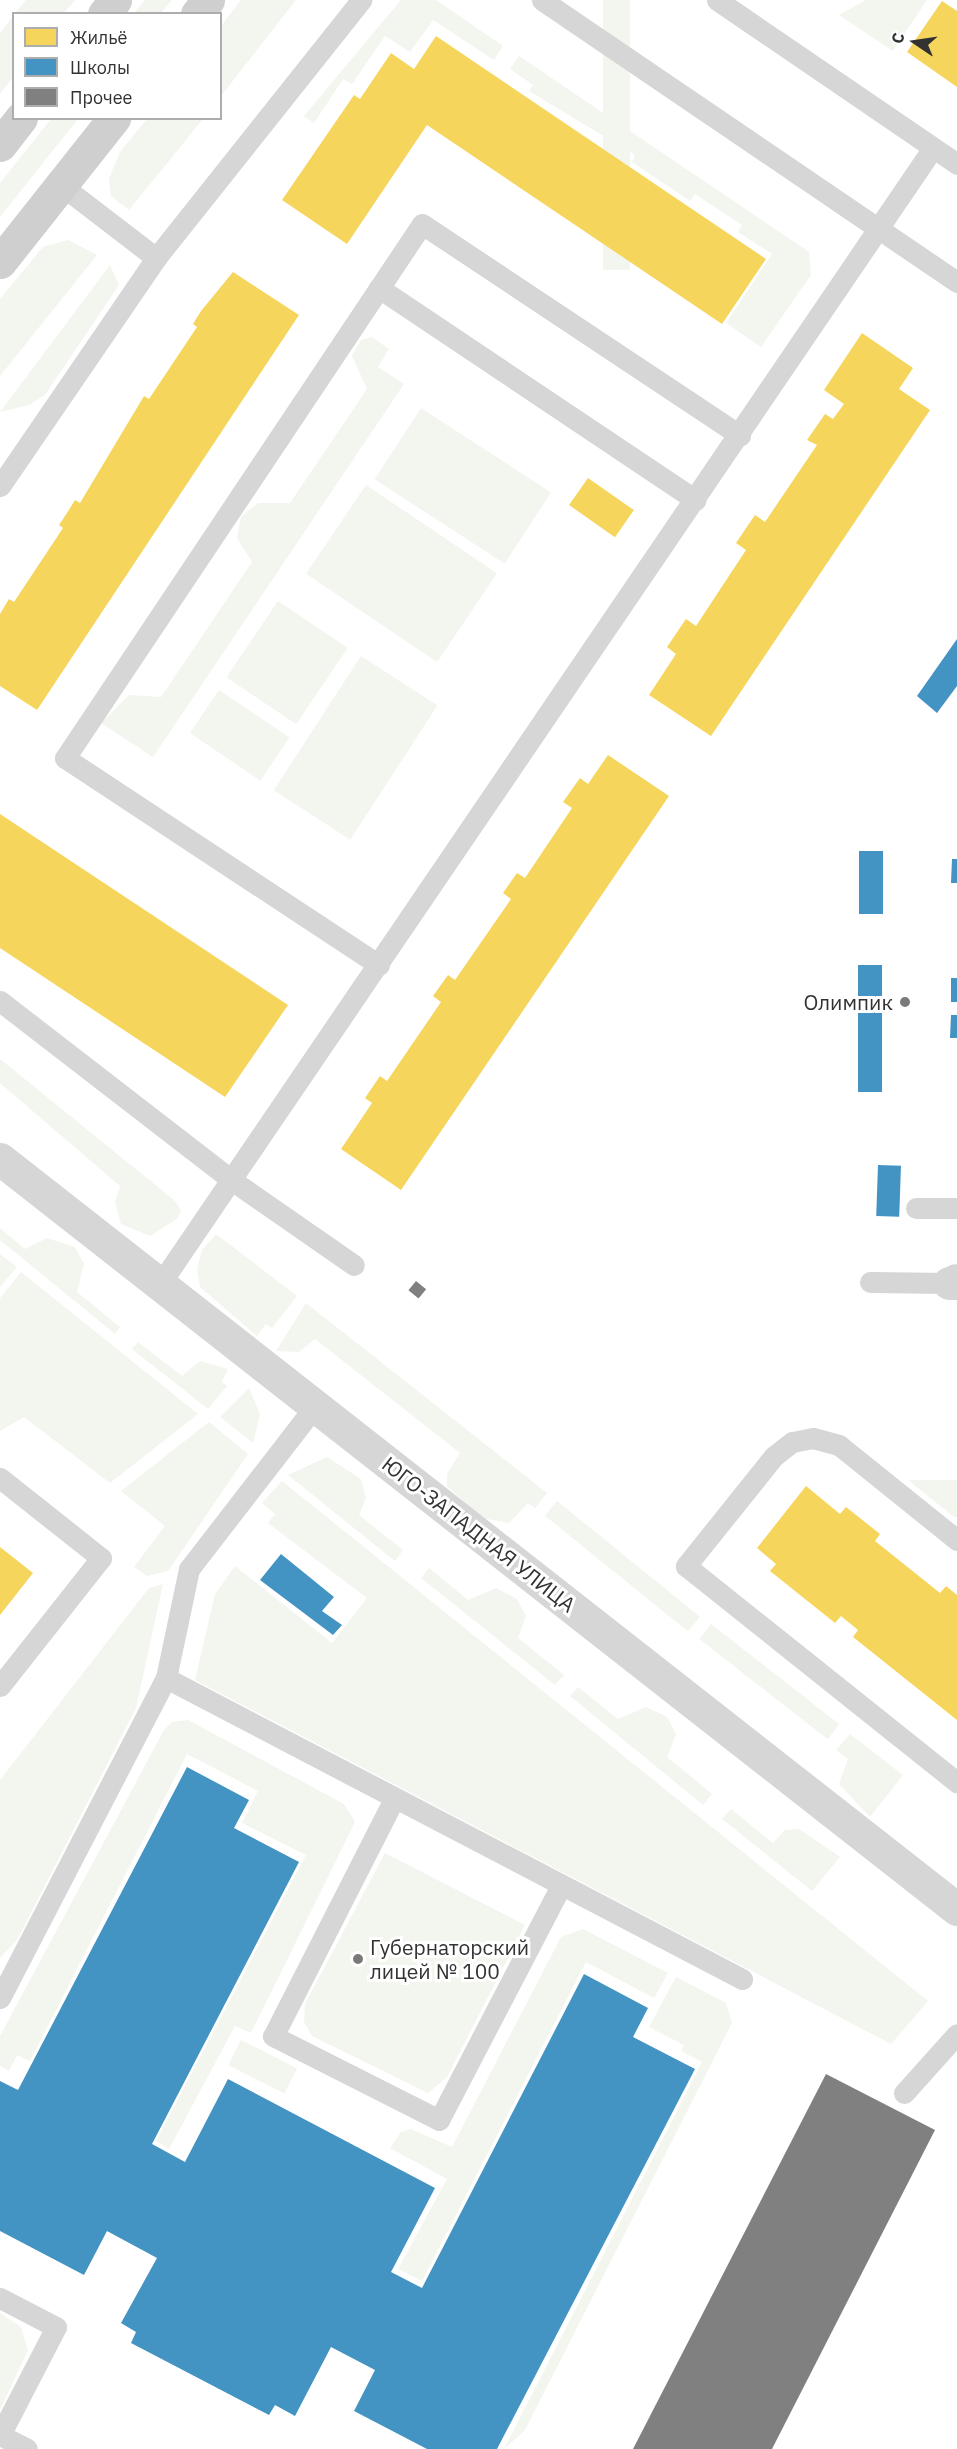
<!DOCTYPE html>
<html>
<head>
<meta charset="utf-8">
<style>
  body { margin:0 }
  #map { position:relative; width:957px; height:2449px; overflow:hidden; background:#fff; font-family:"IBM Plex Sans",sans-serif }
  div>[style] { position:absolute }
  .green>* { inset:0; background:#f2f6ee; transform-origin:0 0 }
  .homes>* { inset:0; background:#f6d55c; transform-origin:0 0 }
  .schools>* { inset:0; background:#4393c3; transform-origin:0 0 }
  .building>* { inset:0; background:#808080; transform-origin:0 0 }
  .lane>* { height:21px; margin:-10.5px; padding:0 10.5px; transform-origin:10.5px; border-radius:10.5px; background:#d6d6d6 }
  .street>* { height:33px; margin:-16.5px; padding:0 16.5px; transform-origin:16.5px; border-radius:16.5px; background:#d6d6d6 }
  .secondary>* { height:33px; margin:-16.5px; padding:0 16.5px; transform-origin:16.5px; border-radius:16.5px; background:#cfcfcf }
  .dots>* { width:16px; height:16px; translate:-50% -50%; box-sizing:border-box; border:3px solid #fff; border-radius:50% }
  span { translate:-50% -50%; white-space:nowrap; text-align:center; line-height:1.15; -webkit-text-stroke:6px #fff; paint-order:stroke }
  .poi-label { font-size:21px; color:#323232 }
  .right { translate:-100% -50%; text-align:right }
  .left { translate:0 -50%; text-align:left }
  .street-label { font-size:21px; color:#323232 }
  .legend { position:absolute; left:12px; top:12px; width:210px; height:108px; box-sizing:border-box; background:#fff; border:2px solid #adadad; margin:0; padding:8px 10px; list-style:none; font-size:18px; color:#323232 }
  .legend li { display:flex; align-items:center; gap:12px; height:30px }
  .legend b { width:30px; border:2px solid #adadad }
  .north { position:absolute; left:885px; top:12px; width:60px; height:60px; -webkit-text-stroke:4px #fff; paint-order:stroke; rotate:283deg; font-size:16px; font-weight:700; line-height:24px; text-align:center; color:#323232 }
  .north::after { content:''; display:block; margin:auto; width:21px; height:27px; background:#323232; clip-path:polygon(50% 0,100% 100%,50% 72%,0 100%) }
</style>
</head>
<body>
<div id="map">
  <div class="green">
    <i style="clip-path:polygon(26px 0,75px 0,64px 13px,15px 13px)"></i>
    <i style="clip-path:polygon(145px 0,172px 0,161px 13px,134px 13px)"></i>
    <i style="clip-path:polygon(241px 0,296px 0,221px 96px,221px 26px)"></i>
    <i style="clip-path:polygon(401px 0,436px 0,503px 46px,494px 60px,433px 20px,410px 52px,385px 36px,352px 84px,343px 79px,314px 123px,304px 116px)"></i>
    <i style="left:603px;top:0;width:27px;height:270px"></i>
    <i style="clip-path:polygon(866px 0,927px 0,893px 51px,839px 15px)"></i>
    <i style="clip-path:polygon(13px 16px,13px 77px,0 94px,0 33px)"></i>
    <i style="clip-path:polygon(519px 56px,809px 252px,811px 275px,761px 347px,726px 323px,772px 254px,738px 232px,742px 225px,695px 194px,690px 201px,632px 162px,635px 155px,529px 91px,533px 85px,510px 69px)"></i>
    <i style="clip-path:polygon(51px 119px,78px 119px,0 217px,0 183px)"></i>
    <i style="clip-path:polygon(147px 119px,203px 119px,129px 210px,111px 196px,109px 179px,120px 152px)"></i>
    <i style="clip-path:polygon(68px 240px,97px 255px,0 376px,0 299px,43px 247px)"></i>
    <i style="clip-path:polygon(110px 265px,119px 285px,45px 395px,29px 405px,0 412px)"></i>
    <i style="clip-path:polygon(372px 337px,389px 349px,378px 367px,404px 384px,153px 757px,101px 723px,129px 695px,161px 697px,252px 562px,237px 538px,241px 517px,258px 503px,290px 503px,367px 389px,352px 356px,361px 340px)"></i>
    <i style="left:421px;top:408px;width:155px;height:85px;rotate:33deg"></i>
    <i style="left:366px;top:485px;width:158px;height:107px;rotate:34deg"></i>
    <i style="left:278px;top:601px;width:84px;height:92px;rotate:34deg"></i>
    <i style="left:361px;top:656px;width:91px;height:160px;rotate:33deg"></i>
    <i style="left:219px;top:690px;width:85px;height:52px;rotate:34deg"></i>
    <i style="clip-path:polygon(0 1059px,174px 1200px,181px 1210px,177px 1219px,150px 1236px,121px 1224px,115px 1202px,120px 1186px,0 1083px)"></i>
    <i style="clip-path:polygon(0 1228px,25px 1249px,47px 1238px,75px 1247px,84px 1264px,77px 1292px,120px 1327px,115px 1334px,0 1240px)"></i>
    <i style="clip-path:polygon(216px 1234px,297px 1296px,272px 1328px,266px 1324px,257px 1336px,200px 1287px,197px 1269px,202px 1250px)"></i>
    <i style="clip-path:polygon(0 1254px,17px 1267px,0 1287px)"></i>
    <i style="clip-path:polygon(21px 1272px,198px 1414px,110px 1483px,24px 1417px,0 1431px,0 1298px)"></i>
    <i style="clip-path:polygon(306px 1303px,547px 1493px,535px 1508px,528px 1503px,509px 1523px,482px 1518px,447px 1486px,447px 1474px,460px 1453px,315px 1339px,299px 1352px,276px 1351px)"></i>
    <i style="clip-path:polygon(138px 1342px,182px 1376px,200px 1361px,228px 1369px,222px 1382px,227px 1386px,208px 1409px,132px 1349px)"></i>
    <i style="clip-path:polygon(249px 1388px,260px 1414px,253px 1443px,220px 1417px)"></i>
    <i style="clip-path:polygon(209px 1422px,248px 1454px,168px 1571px,147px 1576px,134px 1567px,165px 1526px,121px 1491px)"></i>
    <i style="clip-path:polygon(327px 1457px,361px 1479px,366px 1498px,359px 1515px,403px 1550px,395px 1561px,288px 1475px)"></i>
    <i style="clip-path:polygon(908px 1480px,957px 1480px,957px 1517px,954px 1517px)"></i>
    <i style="clip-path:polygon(282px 1481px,928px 2001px,891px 2044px,195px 1680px,215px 1594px,235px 1566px,332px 1643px,367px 1598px,268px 1523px,275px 1514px,262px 1503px)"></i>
    <i style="left:557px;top:1501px;width:184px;height:19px;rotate:39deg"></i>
    <i style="clip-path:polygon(429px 1568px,468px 1600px,496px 1588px,517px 1599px,526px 1616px,518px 1638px,564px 1675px,555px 1685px,421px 1578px)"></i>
    <i style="clip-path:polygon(163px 1584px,136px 1708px,17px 1940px,0 1958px,0 1780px,149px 1588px)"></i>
    <i style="left:711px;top:1624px;width:163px;height:19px;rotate:38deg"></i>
    <i style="clip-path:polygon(578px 1687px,618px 1719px,646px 1707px,667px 1717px,676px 1734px,667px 1757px,712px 1794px,703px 1805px,570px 1696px)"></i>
    <i style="clip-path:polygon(188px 1720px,344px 1804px,355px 1822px,251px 2033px,235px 2026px,169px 2149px,156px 2141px,306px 1855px,242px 1823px,258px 1791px,187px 1754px,30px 2061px,17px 2055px,9px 2071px,0 2066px,0 2036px,164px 1730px,172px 1722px)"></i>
    <i style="clip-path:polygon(850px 1734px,903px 1775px,870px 1817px,839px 1784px,848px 1759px,836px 1750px)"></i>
    <i style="clip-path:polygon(731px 1809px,773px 1843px,785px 1830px,799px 1829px,840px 1857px,812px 1891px,722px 1819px)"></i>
    <i style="clip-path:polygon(385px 1853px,525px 1925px,447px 2077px,428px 2093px,312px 2036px,304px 2022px,305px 2004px)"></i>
    <i style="clip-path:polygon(583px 1929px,668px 1973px,654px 1998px,586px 1962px,422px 2281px,398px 2269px,447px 2179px,390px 2148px,401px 2132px,411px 2129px,452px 2147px,561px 1937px)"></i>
    <i style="clip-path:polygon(676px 1977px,726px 2003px,732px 2023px,525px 2430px,504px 2449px,702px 2062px,681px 2051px,684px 2045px,649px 2027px)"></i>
    <i style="left:241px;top:2040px;width:63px;height:28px;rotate:27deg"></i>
    <i style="clip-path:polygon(0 2313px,21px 2327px,28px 2350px,0 2410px)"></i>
  </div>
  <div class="homes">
    <i style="clip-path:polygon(942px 1px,957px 11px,957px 87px,907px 52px)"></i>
    <i style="clip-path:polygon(436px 36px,766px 259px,722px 324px,427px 125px,347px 244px,282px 200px,354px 95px,360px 99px,391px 53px,414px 69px)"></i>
    <i style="clip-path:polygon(233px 272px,299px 315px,37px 710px,0 686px,0 614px,9px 599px,14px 602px,63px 528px,59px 525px,67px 513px,75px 500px,80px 503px,144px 396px,149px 399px,197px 327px,193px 324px,201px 311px)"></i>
    <i style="clip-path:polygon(862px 333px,913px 368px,899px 389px,930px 410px,711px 736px,649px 695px,676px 654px,667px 647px,686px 619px,696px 626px,746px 550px,736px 543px,755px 515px,765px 522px,817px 445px,807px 440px,825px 414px,833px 419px,844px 404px,824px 390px)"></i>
    <i style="left:588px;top:478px;width:56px;height:33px;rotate:35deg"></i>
    <i style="clip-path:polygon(608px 755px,669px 796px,401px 1190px,341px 1149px,372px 1103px,365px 1098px,380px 1076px,387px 1081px,441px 1002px,433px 996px,448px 975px,455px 980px,511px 899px,503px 893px,517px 873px,525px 878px,572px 808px,563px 802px,580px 778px,588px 784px)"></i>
    <i style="clip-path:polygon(0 814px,288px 1005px,225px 1097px,0 948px)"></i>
    <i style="clip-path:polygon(806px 1486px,840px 1514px,846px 1507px,880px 1534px,875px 1541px,940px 1593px,946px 1586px,957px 1595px,957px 1720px,853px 1637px,858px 1630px,841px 1616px,835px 1623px,770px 1571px,776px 1564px,757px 1548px)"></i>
    <i style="clip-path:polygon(0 1547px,33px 1573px,0 1615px)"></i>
  </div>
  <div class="schools">
    <i style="clip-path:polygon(957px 639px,957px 686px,937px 713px,917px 696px)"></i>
    <i style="left:859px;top:851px;width:24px;height:63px"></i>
    <i style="clip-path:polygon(952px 859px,957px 859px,957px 883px,951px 883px)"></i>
    <i style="left:858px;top:965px;width:24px;height:127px"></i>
    <i style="left:951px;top:978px;width:6px;height:24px"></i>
    <i style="clip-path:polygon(951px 1015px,957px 1015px,957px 1038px,950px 1038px)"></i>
    <i style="left:878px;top:1165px;width:23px;height:51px;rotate:2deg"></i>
    <i style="clip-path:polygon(281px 1554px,334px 1597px,322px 1611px,342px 1625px,333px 1635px,260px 1580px)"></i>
    <i style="clip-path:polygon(187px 1767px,249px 1800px,234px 1828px,299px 1862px,152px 2144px,185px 2162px,228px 2079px,435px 2188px,391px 2272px,422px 2288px,584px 1974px,648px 2008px,633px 2037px,695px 2069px,497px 2449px,427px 2449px,354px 2411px,375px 2370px,331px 2347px,295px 2416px,275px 2405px,269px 2415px,131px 2343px,136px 2332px,121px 2323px,157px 2258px,107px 2231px,84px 2275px,0 2231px,0 2081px,18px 2090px)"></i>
  </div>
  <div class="building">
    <i style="left:416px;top:1281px;width:13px;height:12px;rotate:39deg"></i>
    <i style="clip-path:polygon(826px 2074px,935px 2130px,772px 2449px,633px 2449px)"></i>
  </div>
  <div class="lane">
    <i style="left:542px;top:0;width:502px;rotate:34.2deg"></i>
    <i style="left:717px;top:0;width:291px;rotate:34.3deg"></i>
    <i style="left:61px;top:185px;width:120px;rotate:37.5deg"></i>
    <i style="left:156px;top:258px;width:330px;rotate:-51.5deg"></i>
    <i style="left:379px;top:288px;width:381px;rotate:33.8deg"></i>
    <i style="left:0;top:486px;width:276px;rotate:-55.6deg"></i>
    <i style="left:379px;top:965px;width:376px;rotate:-146.6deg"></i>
    <i style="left:65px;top:758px;width:642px;rotate:-56.24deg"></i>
    <i style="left:422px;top:224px;width:382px;rotate:33.6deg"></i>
    <i style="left:0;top:1001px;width:294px;rotate:37.7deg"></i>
    <i style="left:233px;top:1181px;width:147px;rotate:34.8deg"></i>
    <i style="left:916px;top:1208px;width:41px"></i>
    <i style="left:870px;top:1282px;width:79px;rotate:0.7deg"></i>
    <i style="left:949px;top:1283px;width:10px;rotate:-61deg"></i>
    <i style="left:160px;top:1284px;width:1374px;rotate:-55.77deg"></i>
    <i style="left:0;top:1478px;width:129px;rotate:38.4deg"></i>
    <i style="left:101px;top:1558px;width:163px;rotate:128.3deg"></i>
    <i style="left:957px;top:1540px;width:151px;rotate:-141.2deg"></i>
    <i style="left:839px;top:1445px;width:27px;rotate:-165deg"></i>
    <i style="left:813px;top:1438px;width:21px;rotate:169deg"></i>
    <i style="left:792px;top:1442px;width:23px;rotate:142deg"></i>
    <i style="left:774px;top:1456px;width:141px;rotate:128.7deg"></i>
    <i style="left:686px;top:1566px;width:347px;rotate:38.6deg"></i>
    <i style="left:166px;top:1678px;width:111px;rotate:-78.1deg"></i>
    <i style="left:189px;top:1569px;width:206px;rotate:-52.3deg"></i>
    <i style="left:394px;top:1799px;width:266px;rotate:117deg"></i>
    <i style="left:273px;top:2036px;width:186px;rotate:26.8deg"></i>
    <i style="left:439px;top:2120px;width:264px;rotate:-62.5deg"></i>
    <i style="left:0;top:1998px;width:360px;rotate:-62.6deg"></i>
    <i style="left:166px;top:1678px;width:650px;rotate:27.59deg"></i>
    <i style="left:904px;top:2093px;width:79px;rotate:-48.1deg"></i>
    <i style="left:0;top:2298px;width:63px;rotate:27.4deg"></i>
    <i style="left:56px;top:2327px;width:122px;rotate:117.4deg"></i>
    <i style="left:0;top:2435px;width:30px;rotate:27deg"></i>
  </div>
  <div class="street">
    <i style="left:0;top:1159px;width:1216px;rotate:38.09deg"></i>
    <i style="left:949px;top:1283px;width:8px"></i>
  </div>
  <div class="secondary">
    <i style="left:104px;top:14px;width:18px;rotate:-52deg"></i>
    <i style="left:197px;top:14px;width:18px;rotate:-52deg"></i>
    <i style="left:0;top:145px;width:34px;rotate:-52deg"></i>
    <i style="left:0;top:262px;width:184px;rotate:-51.6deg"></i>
  </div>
  <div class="dots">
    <i style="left:905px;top:1002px;background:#7a7a7a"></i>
    <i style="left:358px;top:1959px;background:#7a7a7a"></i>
  </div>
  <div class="poi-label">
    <span class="right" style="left:893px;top:1002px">Олимпик</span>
    <span class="left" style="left:370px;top:1959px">Губернаторский<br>лицей № 100</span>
  </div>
  <div class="street-label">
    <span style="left:479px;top:1534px;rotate:38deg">ЮГО-ЗАПАДНАЯ УЛИЦА</span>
  </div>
  <ul class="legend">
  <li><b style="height:16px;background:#f6d55c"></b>Жильё</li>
  <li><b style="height:16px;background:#4393c3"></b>Школы</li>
  <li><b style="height:16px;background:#808080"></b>Прочее</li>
  </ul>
  <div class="north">С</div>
</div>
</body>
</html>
